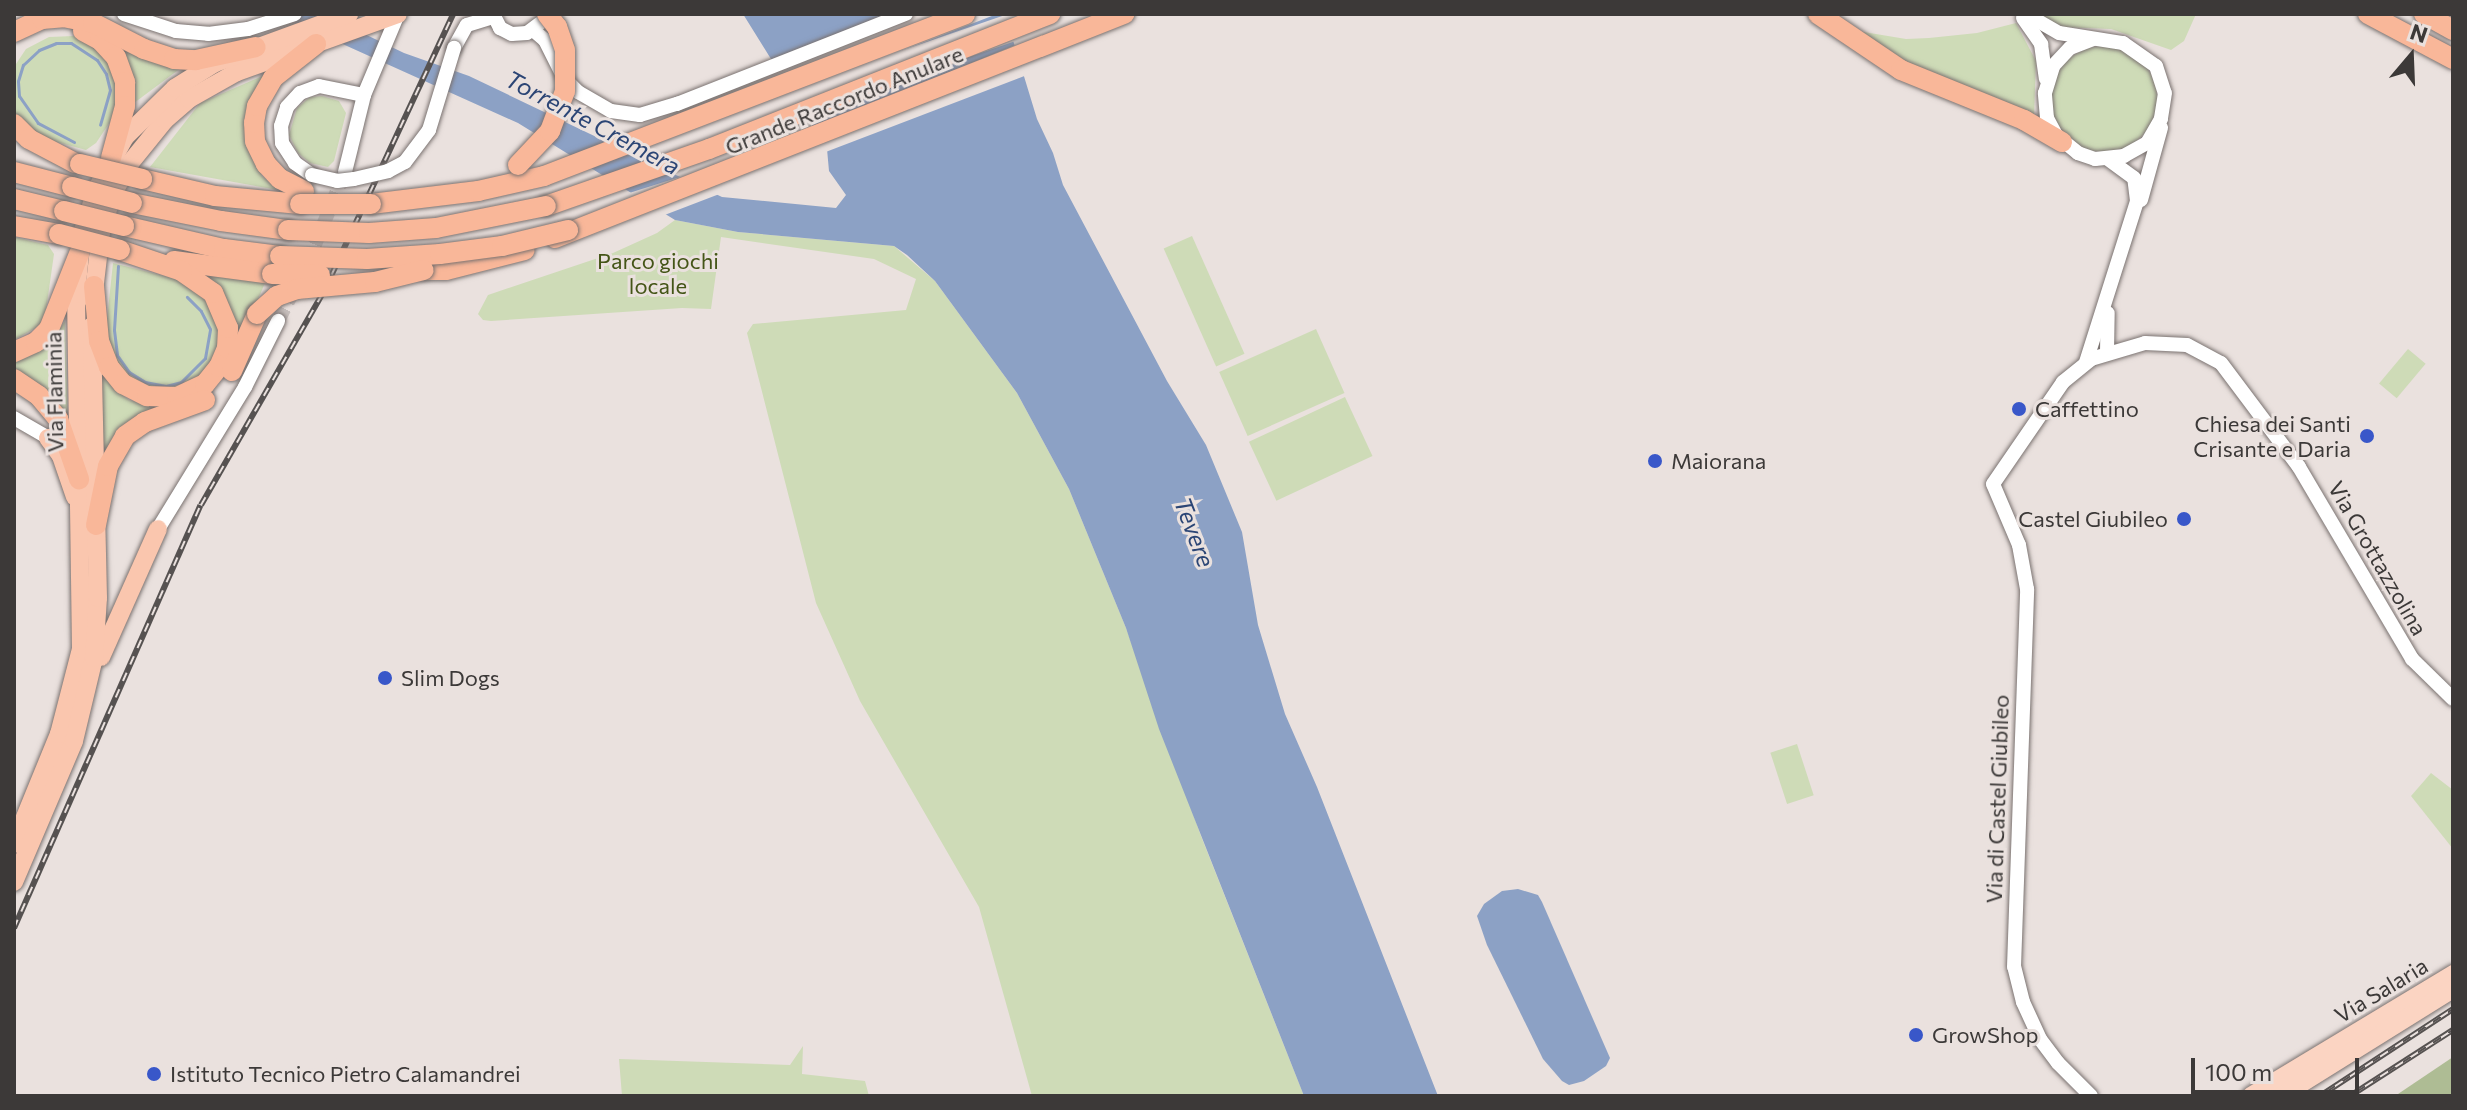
<!DOCTYPE html>
<html>
<head>
<meta charset="utf-8">
<style>
  body { margin:0 }
  #map { position:relative; width:2467px; height:1110px; overflow:hidden; background:#eae1de; font-family:Commissioner,sans-serif }
  div>[style] { position:absolute }
  .green>* { inset:0; background:#cedbb7; transform-origin:0 0 }
  .round { border-radius:50% }
  .forest>* { inset:0; background:#aebc94 }
  .water>* { inset:0; background:#8ca1c5 }
  .pier>* { inset:0; background:#eae1de; transform-origin:0 0 }
  .stream>* { height:3px; margin:-1.5px; padding:0 1.5px; transform-origin:1.5px; border-radius:1.5px; background:#8ca1c5 }
  .tertiary-tunnel>* { height:14px; margin-top:-7px; transform-origin:0; background:repeating-linear-gradient(90deg,#c7bfbd 0 14px,transparent 0 21px) }
  .roads { filter:drop-shadow(0 0 2px #7a7270) drop-shadow(0 0 2px #7a7270) }
  .tertiary>* { height:14px; margin:-7px; padding:0 7px; transform-origin:7px; border-radius:7px; background:#fff }
  .primary>* { height:18px; margin:-9px; padding:0 9px; transform-origin:9px; border-radius:9px; background:#fbd4c2 }
  .trunk>* { height:18px; margin:-9px; padding:0 9px; transform-origin:9px; border-radius:9px; background:#fac6ae }
  .motorway>* { height:20px; margin:-10px; padding:0 10px; transform-origin:10px; border-radius:10px; background:#f9b799 }
  .rail>* { height:6px; margin-top:-3px; transform-origin:0; background:repeating-linear-gradient(90deg,#eae1de 0 9px,#565251 0 18px); box-sizing:border-box; border-block:2px solid #565251 }
  .bridges { filter:drop-shadow(0 0 2px #7a7270) drop-shadow(0 0 2px #7a7270) }
  .tertiary-bridge>* { height:14px; margin:-7px; padding:0 7px; transform-origin:7px; border-radius:7px; background:#fff }
  .motorway-bridge>* { height:20px; margin:-10px; padding:0 10px; transform-origin:10px; border-radius:10px; background:#f9b799 }
  .dots>* { width:22px; height:22px; translate:-50% -50%; box-sizing:border-box; border:4px solid #eae1de; border-radius:50% }
  span { translate:-50% -50%; white-space:nowrap; text-align:center; line-height:1.15; -webkit-text-stroke:6px #eae1de; paint-order:stroke }
  .street-label { font-size:22px; color:#3c3938 }
  .park-label { font-size:22px; color:#445517 }
  .poi-label { font-size:22px; color:#3c3938 }
  .left { translate:0 -50%; text-align:left }
  .right { translate:-100% -50%; text-align:right }
  .water-label { font-size:24px; color:#2b4575; font-style:italic }
  .frame { position:absolute; inset:0; border:16px solid #3c3938; pointer-events:none }
  .north { position:absolute; left:2371px; top:16px; width:80px; height:80px; -webkit-text-stroke:6px #eae1de; paint-order:stroke; rotate:19deg; font-size:22px; font-weight:700; line-height:32px; text-align:center; color:#3c3938 }
  .north::after { content:''; display:block; margin:auto; width:28px; height:36px; background:#3c3938; clip-path:polygon(50% 0,100% 100%,50% 72%,0 100%) }
  .scale { position:absolute; left:2191px; top:1058px; width:168px; height:36px; box-sizing:border-box; border:4px solid #3c3938; border-top:0; padding-left:10px; font-size:24px; line-height:28px; white-space:nowrap; color:#3c3938; -webkit-text-stroke:6px #eae1de; paint-order:stroke }
</style>
</head>
<body>
<div id="map">
  <div class="green">
    <i style="clip-path:polygon(2038px 14px,2196px 14px,2184px 41px,2171px 50px,2111px 29px,2059px 27px)"></i>
    <i style="clip-path:polygon(2016px 23px,2036px 61px,2034px 117px,1918px 71px,1852px 30px,1906px 39px,1929px 38px,1977px 33px)"></i>
    <i style="clip-path:polygon(104px 35px,185px 65px,130px 106px)"></i>
    <i style="clip-path:polygon(74px 36px,99px 48px,113px 69px,117px 100px,110px 122px,96px 143px,86px 150px,35px 136px,14px 114px,14px 67px,26px 49px,49px 37px)"></i>
    <i class="round" style="left:2051px;top:46px;width:106px;height:106px"></i>
    <i style="clip-path:polygon(267px 74px,249px 103px,248px 147px,262px 176px,278px 190px,150px 167px,200px 103px)"></i>
    <i style="clip-path:polygon(322px 96px,339px 101px,346px 113px,334px 161px,328px 167px,310px 163px,298px 153px,289px 135px,297px 108px,310px 97px)"></i>
    <i style="clip-path:polygon(675px 220px,738px 232px,894px 246px,935px 281px,1017px 393px,1069px 489px,1126px 628px,1201px 836px,1304px 1096px,1032px 1096px,979px 907px,860px 701px,816px 603px,747px 333px,753px 324px,906px 310px,916px 279px,874px 259px,721px 237px,711px 309px,682px 308px,491px 321px,483px 320px,478px 314px,488px 295px,613px 253px,657px 233px)"></i>
    <i style="left:1192px;top:236px;width:129px;height:31px;rotate:66deg"></i>
    <i style="clip-path:polygon(14px 237px,48px 245px,54px 254px,45px 317px,39px 326px,14px 340px)"></i>
    <i style="clip-path:polygon(113px 263px,196px 284px,222px 321px,219px 355px,195px 384px,160px 393px,128px 381px,109px 350px,106px 329px)"></i>
    <i style="clip-path:polygon(200px 272px,265px 283px,236px 350px)"></i>
    <i style="clip-path:polygon(65px 321px,68px 423px,14px 374px,14px 360px,58px 331px)"></i>
    <i style="left:1316px;top:329px;width:70px;height:106px;rotate:66deg"></i>
    <i style="left:2408px;top:349px;width:23px;height:45px;rotate:40deg"></i>
    <i style="clip-path:polygon(102px 368px,116px 390px,129px 400px,167px 410px,116px 432px,102px 456px)"></i>
    <i style="left:1345px;top:397px;width:65px;height:106px;rotate:65deg"></i>
    <i style="left:1797px;top:744px;width:54px;height:28px;rotate:72deg"></i>
    <i style="clip-path:polygon(2431px 773px,2453px 790px,2453px 849px,2411px 796px)"></i>
    <i style="clip-path:polygon(803px 1046px,802px 1074px,865px 1081px,869px 1096px,622px 1096px,619px 1059px,790px 1065px)"></i>
  </div>
  <div class="forest">
    <i style="clip-path:polygon(2453px 1057px,2453px 1096px,2395px 1096px)"></i>
  </div>
  <div class="water">
    <i style="clip-path:polygon(276px 14px,323px 14px,404px 53px,469px 76px,722px 197px,836px 208px,846px 195px,829px 171px,827px 149px,743px 14px,1005px 14px,1037px 119px,1053px 153px,1063px 185px,1167px 381px,1206px 445px,1242px 532px,1258px 625px,1285px 714px,1317px 787px,1438px 1096px,1304px 1096px,1159px 729px,1126px 628px,1069px 489px,1017px 393px,935px 281px,907px 255px,894px 246px,738px 232px,675px 220px,518px 123px)"></i>
    <i style="clip-path:polygon(1518px 889px,1538px 895px,1542px 902px,1610px 1058px,1606px 1066px,1584px 1081px,1569px 1085px,1562px 1081px,1543px 1059px,1487px 945px,1477px 916px,1484px 904px,1502px 891px)"></i>
  </div>
  <div class="pier">
    <i style="clip-path:polygon(894px 14px,997px 14px,788px 95px,768px 62px)"></i>
    <i style="left:1008px;top:14px;width:28px;height:233px;rotate:71deg"></i>
    <i style="clip-path:polygon(1018px 44px,1027px 75px,823px 153px,810px 129px)"></i>
    <i style="clip-path:polygon(683px 176px,722px 193px,662px 216px,626px 194px)"></i>
  </div>
  <div class="stream">
    <i style="left:74px;top:142px;width:41px;rotate:-152.2deg"></i>
    <i style="left:38px;top:123px;width:33px;rotate:-125deg"></i>
    <i style="left:19px;top:96px;width:15px;rotate:-94deg"></i>
    <i style="left:18px;top:81px;width:17px;rotate:-73deg"></i>
    <i style="left:23px;top:65px;width:22px;rotate:-43deg"></i>
    <i style="left:39px;top:50px;width:18px;rotate:-22deg"></i>
    <i style="left:56px;top:43px;width:15px"></i>
    <i style="left:71px;top:43px;width:31px;rotate:33deg"></i>
    <i style="left:97px;top:60px;width:17px;rotate:57deg"></i>
    <i style="left:106px;top:74px;width:16px;rotate:76deg"></i>
    <i style="left:110px;top:90px;width:36px;rotate:106deg"></i>
    <i style="left:118px;top:266px;width:64px;rotate:93.6deg"></i>
    <i style="left:114px;top:330px;width:25px;rotate:83deg"></i>
    <i style="left:117px;top:355px;width:21px;rotate:55deg"></i>
    <i style="left:129px;top:372px;width:19px;rotate:32deg"></i>
    <i style="left:145px;top:382px;width:21px;rotate:11deg"></i>
    <i style="left:166px;top:386px;width:16px;rotate:-15deg"></i>
    <i style="left:181px;top:382px;width:34px;rotate:-45deg"></i>
    <i style="left:205px;top:358px;width:29px;rotate:-80deg"></i>
    <i style="left:210px;top:329px;width:20px;rotate:-117deg"></i>
    <i style="left:201px;top:311px;width:20px;rotate:-135deg"></i>
  </div>
  <div class="tertiary-tunnel">
    <i style="left:307px;top:264px;width:100px;rotate:-67.6deg"></i>
    <i style="left:278px;top:321px;width:39px;rotate:-63deg"></i>
  </div>
  <div class="roads">
    <div class="tertiary">
      <i style="left:124px;top:14px;width:55px;rotate:18.1deg"></i>
      <i style="left:176px;top:31px;width:32px;rotate:5deg"></i>
      <i style="left:208px;top:34px;width:40px;rotate:-7.1deg"></i>
      <i style="left:248px;top:29px;width:49px;rotate:-17.7deg"></i>
      <i style="left:493px;top:14px;width:16px;rotate:63deg"></i>
      <i style="left:500px;top:28px;width:13px;rotate:27deg"></i>
      <i style="left:512px;top:34px;width:15px;rotate:-4deg"></i>
      <i style="left:527px;top:33px;width:15px;rotate:-37deg"></i>
      <i style="left:2026px;top:14px;width:38px;rotate:30deg"></i>
      <i style="left:2059px;top:33px;width:65px;rotate:8.9deg"></i>
      <i style="left:2123px;top:43px;width:40px;rotate:34.9deg"></i>
      <i style="left:2156px;top:66px;width:28px;rotate:72deg"></i>
      <i style="left:2165px;top:93px;width:26px;rotate:99deg"></i>
      <i style="left:2161px;top:119px;width:28px;rotate:120deg"></i>
      <i style="left:2147px;top:143px;width:26px;rotate:151deg"></i>
      <i style="left:2124px;top:156px;width:29px;rotate:174deg"></i>
      <i style="left:2095px;top:159px;width:18px;rotate:-161deg"></i>
      <i style="left:2078px;top:153px;width:28px;rotate:-141deg"></i>
      <i style="left:2056px;top:135px;width:19px;rotate:-118deg"></i>
      <i style="left:2047px;top:118px;width:25px;rotate:-95deg"></i>
      <i style="left:2045px;top:93px;width:28px;rotate:-73deg"></i>
      <i style="left:2053px;top:66px;width:25px;rotate:-47deg"></i>
      <i style="left:2070px;top:48px;width:25px;rotate:-21deg"></i>
      <i style="left:2023px;top:18px;width:32px;rotate:55deg"></i>
      <i style="left:2041px;top:44px;width:35px;rotate:82deg"></i>
      <i style="left:533px;top:30px;width:16px;rotate:40deg"></i>
      <i style="left:545px;top:40px;width:42px;rotate:63.4deg"></i>
      <i style="left:564px;top:78px;width:20px;rotate:45deg"></i>
      <i style="left:578px;top:92px;width:38px;rotate:30deg"></i>
      <i style="left:611px;top:111px;width:29px;rotate:8deg"></i>
      <i style="left:640px;top:115px;width:39px;rotate:-17deg"></i>
      <i style="left:677px;top:104px;width:246px;rotate:-21.5deg"></i>
      <i style="left:454px;top:48px;width:26px;rotate:-61deg"></i>
      <i style="left:467px;top:25px;width:27px;rotate:-17deg"></i>
      <i style="left:345px;top:172px;width:79px;rotate:-76.1deg"></i>
      <i style="left:364px;top:95px;width:88px;rotate:-67.2deg"></i>
      <i style="left:312px;top:175px;width:21px;rotate:-145deg"></i>
      <i style="left:295px;top:163px;width:24px;rotate:-123deg"></i>
      <i style="left:282px;top:143px;width:17px;rotate:-93deg"></i>
      <i style="left:281px;top:126px;width:20px;rotate:-72deg"></i>
      <i style="left:287px;top:107px;width:19px;rotate:-47deg"></i>
      <i style="left:300px;top:93px;width:20px;rotate:-20deg"></i>
      <i style="left:319px;top:86px;width:46px;rotate:11.3deg"></i>
      <i style="left:2141px;top:200px;width:75px;rotate:-74.5deg"></i>
      <i style="left:2107px;top:352px;width:39px;rotate:-89deg"></i>
      <i style="left:2086px;top:362px;width:169px;rotate:-72.4deg"></i>
      <i style="left:2137px;top:201px;width:23px;rotate:-97deg"></i>
      <i style="left:2134px;top:178px;width:32px;rotate:-144deg"></i>
      <i style="left:14px;top:418px;width:39px;rotate:30deg"></i>
      <i style="left:158px;top:529px;width:167px;rotate:-58.5deg"></i>
      <i style="left:245px;top:387px;width:74px;rotate:-63.4deg"></i>
      <i style="left:2091px;top:1096px;width:47px;rotate:-135deg"></i>
      <i style="left:2058px;top:1063px;width:30px;rotate:-127deg"></i>
      <i style="left:2040px;top:1039px;width:41px;rotate:-114.7deg"></i>
      <i style="left:2023px;top:1002px;width:36px;rotate:-104deg"></i>
      <i style="left:2014px;top:967px;width:378px;rotate:-88deg"></i>
      <i style="left:2027px;top:589px;width:45px;rotate:-100.3deg"></i>
      <i style="left:2019px;top:545px;width:66px;rotate:-113.1deg"></i>
      <i style="left:1993px;top:484px;width:124px;rotate:-55.5deg"></i>
      <i style="left:2063px;top:382px;width:36px;rotate:-39deg"></i>
      <i style="left:2091px;top:359px;width:56px;rotate:-16.5deg"></i>
      <i style="left:2145px;top:343px;width:42px;rotate:2.7deg"></i>
      <i style="left:2187px;top:345px;width:38px;rotate:28deg"></i>
      <i style="left:2221px;top:363px;width:130px;rotate:53.1deg"></i>
      <i style="left:2299px;top:467px;width:223px;rotate:59.5deg"></i>
      <i style="left:2412px;top:659px;width:57px;rotate:44.3deg"></i>
    </div>
    <div class="primary">
      <i style="left:2251px;top:1096px;width:236px;rotate:-31.1deg"></i>
      <i style="left:2281px;top:1096px;width:203px;rotate:-31.9deg"></i>
    </div>
    <div class="trunk">
      <i style="left:93px;top:300px;width:68px;rotate:-83.3deg"></i>
      <i style="left:101px;top:232px;width:41px;rotate:-72.9deg"></i>
      <i style="left:113px;top:193px;width:34px;rotate:-60deg"></i>
      <i style="left:130px;top:163px;width:55px;rotate:-50.9deg"></i>
      <i style="left:165px;top:120px;width:32px;rotate:-41deg"></i>
      <i style="left:189px;top:99px;width:55px;rotate:-29.4deg"></i>
      <i style="left:237px;top:72px;width:171px;rotate:-19.8deg"></i>
      <i style="left:48px;top:438px;width:22px;rotate:54deg"></i>
      <i style="left:61px;top:456px;width:43px;rotate:71.1deg"></i>
      <i style="left:101px;top:657px;width:140px;rotate:-66deg"></i>
      <i style="left:14px;top:844px;width:119px;rotate:-67.8deg"></i>
      <i style="left:59px;top:734px;width:88px;rotate:-75.5deg"></i>
      <i style="left:81px;top:649px;width:355px;rotate:-90.8deg"></i>
      <i style="left:76px;top:294px;width:60px;rotate:-84.3deg"></i>
      <i style="left:82px;top:234px;width:46px;rotate:-72.3deg"></i>
      <i style="left:96px;top:190px;width:60px;rotate:-61.3deg"></i>
      <i style="left:125px;top:137px;width:70px;rotate:-44.4deg"></i>
      <i style="left:175px;top:88px;width:47px;rotate:-32deg"></i>
      <i style="left:215px;top:63px;width:143px;rotate:-20.1deg"></i>
      <i style="left:14px;top:882px;width:153px;rotate:-66.9deg"></i>
      <i style="left:74px;top:741px;width:85px;rotate:-76.5deg"></i>
      <i style="left:94px;top:658px;width:60px;rotate:-86.2deg"></i>
      <i style="left:98px;top:598px;width:272px;rotate:-91.3deg"></i>
    </div>
    <div class="motorway">
      <i style="left:1818px;top:14px;width:100px;rotate:34deg"></i>
      <i style="left:1901px;top:70px;width:133px;rotate:22.1deg"></i>
      <i style="left:2024px;top:120px;width:44px;rotate:30.1deg"></i>
      <i style="left:2368px;top:14px;width:96px;rotate:27.9deg"></i>
      <i style="left:2424px;top:14px;width:33px;rotate:29deg"></i>
      <i style="left:83px;top:31px;width:19px;rotate:28deg"></i>
      <i style="left:100px;top:40px;width:23px;rotate:47deg"></i>
      <i style="left:116px;top:57px;width:27px;rotate:70deg"></i>
      <i style="left:125px;top:82px;width:24px;rotate:90deg"></i>
      <i style="left:125px;top:106px;width:54px;rotate:105.1deg"></i>
      <i style="left:14px;top:32px;width:31px;rotate:-25deg"></i>
      <i style="left:42px;top:19px;width:21px;rotate:-5deg"></i>
      <i style="left:63px;top:17px;width:31px;rotate:11deg"></i>
      <i style="left:93px;top:23px;width:57px;rotate:27deg"></i>
      <i style="left:144px;top:49px;width:32px;rotate:18deg"></i>
      <i style="left:174px;top:59px;width:22px;rotate:3deg"></i>
      <i style="left:196px;top:60px;width:61px;rotate:-12.2deg"></i>
      <i style="left:14px;top:124px;width:21px;rotate:45deg"></i>
      <i style="left:29px;top:139px;width:52px;rotate:27.6deg"></i>
      <i style="left:14px;top:172px;width:60px;rotate:14.5deg"></i>
      <i style="left:142px;top:179px;width:75px;rotate:13.1deg"></i>
      <i style="left:215px;top:196px;width:85px;rotate:5.4deg"></i>
      <i style="left:304px;top:191px;width:27px;rotate:-153deg"></i>
      <i style="left:280px;top:179px;width:21px;rotate:-133deg"></i>
      <i style="left:266px;top:164px;width:25px;rotate:-116deg"></i>
      <i style="left:255px;top:141px;width:18px;rotate:-93deg"></i>
      <i style="left:254px;top:123px;width:17px;rotate:-80deg"></i>
      <i style="left:257px;top:106px;width:32px;rotate:-60deg"></i>
      <i style="left:273px;top:78px;width:55px;rotate:-38.3deg"></i>
      <i style="left:14px;top:199px;width:51px;rotate:13.5deg"></i>
      <i style="left:132px;top:203px;width:91px;rotate:11.4deg"></i>
      <i style="left:221px;top:221px;width:68px;rotate:7.7deg"></i>
      <i style="left:371px;top:204px;width:108px;rotate:-6.9deg"></i>
      <i style="left:478px;top:191px;width:68px;rotate:-12.8deg"></i>
      <i style="left:544px;top:176px;width:451px;rotate:-21deg"></i>
      <i style="left:546px;top:206px;width:173px;rotate:-19.3deg"></i>
      <i style="left:709px;top:149px;width:367px;rotate:-21.6deg"></i>
      <i style="left:14px;top:226px;width:46px;rotate:10.1deg"></i>
      <i style="left:124px;top:226px;width:103px;rotate:13deg"></i>
      <i style="left:224px;top:249px;width:56px;rotate:7.1deg"></i>
      <i style="left:555px;top:238px;width:612px;rotate:-21.49deg"></i>
      <i style="left:174px;top:261px;width:99px;rotate:7.6deg"></i>
      <i style="left:424px;top:270px;width:22px"></i>
      <i style="left:446px;top:270px;width:81px;rotate:-14.2deg"></i>
      <i style="left:94px;top:286px;width:55px;rotate:84.8deg"></i>
      <i style="left:99px;top:341px;width:28px;rotate:69deg"></i>
      <i style="left:109px;top:367px;width:22px;rotate:51deg"></i>
      <i style="left:123px;top:384px;width:27px;rotate:27deg"></i>
      <i style="left:147px;top:396px;width:30px;rotate:2deg"></i>
      <i style="left:177px;top:397px;width:31px;rotate:-25deg"></i>
      <i style="left:205px;top:384px;width:22px;rotate:-51deg"></i>
      <i style="left:219px;top:367px;width:21px;rotate:-67deg"></i>
      <i style="left:227px;top:348px;width:20px;rotate:-87deg"></i>
      <i style="left:228px;top:328px;width:38px;rotate:-113deg"></i>
      <i style="left:213px;top:293px;width:38px;rotate:-145deg"></i>
      <i style="left:182px;top:271px;width:65px;rotate:-161.3deg"></i>
      <i style="left:14px;top:352px;width:24px;rotate:-24deg"></i>
      <i style="left:36px;top:342px;width:18px;rotate:-45deg"></i>
      <i style="left:49px;top:329px;width:81px;rotate:-68.2deg"></i>
      <i style="left:232px;top:371px;width:62px;rotate:-66.3deg"></i>
      <i style="left:14px;top:379px;width:30px;rotate:34deg"></i>
      <i style="left:39px;top:396px;width:30px;rotate:50deg"></i>
      <i style="left:58px;top:419px;width:64px;rotate:70.7deg"></i>
      <i style="left:96px;top:525px;width:60px;rotate:-78.5deg"></i>
      <i style="left:108px;top:466px;width:34px;rotate:-60deg"></i>
      <i style="left:125px;top:436px;width:24px;rotate:-35deg"></i>
      <i style="left:145px;top:422px;width:64px;rotate:-20.1deg"></i>
    </div>
  </div>
  <div class="rail">
    <i style="left:14px;top:928px;width:462px;rotate:-66.2deg"></i>
    <i style="left:201px;top:505px;width:247px;rotate:-60.1deg"></i>
    <i style="left:324px;top:291px;width:306px;rotate:-65deg"></i>
    <i style="left:2320px;top:1096px;width:159px;rotate:-33.2deg"></i>
    <i style="left:2350px;top:1096px;width:122px;rotate:-32.7deg"></i>
  </div>
  <div class="bridges">
    <div class="tertiary-bridge">
      <i style="left:312px;top:175px;width:26px;rotate:13deg"></i>
      <i style="left:337px;top:181px;width:17px;rotate:-7deg"></i>
      <i style="left:354px;top:179px;width:35px;rotate:-13deg"></i>
      <i style="left:388px;top:171px;width:19px;rotate:-28deg"></i>
      <i style="left:405px;top:162px;width:40px;rotate:-53deg"></i>
      <i style="left:429px;top:130px;width:86px;rotate:-73deg"></i>
    </div>
    <div class="motorway-bridge">
      <i style="left:80px;top:164px;width:64px;rotate:13.6deg"></i>
      <i style="left:518px;top:165px;width:47px;rotate:-46.7deg"></i>
      <i style="left:550px;top:131px;width:43px;rotate:-69.4deg"></i>
      <i style="left:565px;top:91px;width:41px;rotate:-90deg"></i>
      <i style="left:565px;top:50px;width:24px;rotate:-109deg"></i>
      <i style="left:557px;top:27px;width:16px;rotate:-128deg"></i>
      <i style="left:72px;top:187px;width:62px;rotate:14.9deg"></i>
      <i style="left:300px;top:204px;width:71px"></i>
      <i style="left:64px;top:211px;width:62px;rotate:14deg"></i>
      <i style="left:288px;top:230px;width:81px;rotate:2.1deg"></i>
      <i style="left:369px;top:233px;width:67px;rotate:-4.3deg"></i>
      <i style="left:436px;top:228px;width:112px;rotate:-11.3deg"></i>
      <i style="left:59px;top:234px;width:63px;rotate:14.7deg"></i>
      <i style="left:280px;top:256px;width:87px;rotate:2deg"></i>
      <i style="left:367px;top:259px;width:73px;rotate:-3.9deg"></i>
      <i style="left:440px;top:254px;width:63px;rotate:-7.4deg"></i>
      <i style="left:502px;top:246px;width:68px;rotate:-13.6deg"></i>
      <i style="left:272px;top:274px;width:48px;rotate:1.2deg"></i>
      <i style="left:257px;top:314px;width:27px;rotate:-42deg"></i>
      <i style="left:277px;top:296px;width:21px;rotate:-19deg"></i>
      <i style="left:297px;top:289px;width:78px;rotate:-5.1deg"></i>
      <i style="left:375px;top:282px;width:50px;rotate:-13.8deg"></i>
    </div>
  </div>
  <div class="dots">
    <i style="left:2019px;top:409px;background:#3957c9"></i>
    <i style="left:2367px;top:436px;background:#3957c9"></i>
    <i style="left:1655px;top:461px;background:#3957c9"></i>
    <i style="left:2184px;top:519px;background:#3957c9"></i>
    <i style="left:385px;top:678px;background:#3957c9"></i>
    <i style="left:1916px;top:1035px;background:#3957c9"></i>
    <i style="left:154px;top:1074px;background:#3957c9"></i>
  </div>
  <div class="street-label">
    <span style="left:844px;top:100px;rotate:-22deg">Grande Raccordo Anulare</span>
    <span style="left:54px;top:392px;rotate:-91deg">Via Flaminia</span>
    <span style="left:2378px;top:558px;rotate:60deg">Via Grottazzolina</span>
    <span style="left:1997px;top:799px;rotate:-88deg">Via di Castel Giubileo</span>
    <span style="left:2381px;top:990px;rotate:-31deg">Via Salaria</span>
  </div>
  <div class="park-label">
    <span style="left:658px;top:273px">Parco giochi<br>locale</span>
  </div>
  <div class="poi-label">
    <span class="left" style="left:2035px;top:409px">Caffettino</span>
    <span class="right" style="left:2351px;top:436px">Chiesa dei Santi<br>Crisante e Daria</span>
    <span class="left" style="left:1671px;top:461px">Maiorana</span>
    <span class="right" style="left:2168px;top:519px">Castel Giubileo</span>
    <span class="left" style="left:401px;top:678px">Slim Dogs</span>
    <span class="left" style="left:1932px;top:1035px">GrowShop</span>
    <span class="left" style="left:170px;top:1074px">Istituto Tecnico Pietro Calamandrei</span>
  </div>
  <div class="water-label">
    <span style="left:593px;top:122px;rotate:28deg">Torrente Cremera</span>
    <span style="left:1195px;top:532px;rotate:69deg">Tevere</span>
  </div>
  <div class="frame"></div>
  <div class="north">N</div>
  <div class="scale">100 m</div>
</div>
</body>
</html>
